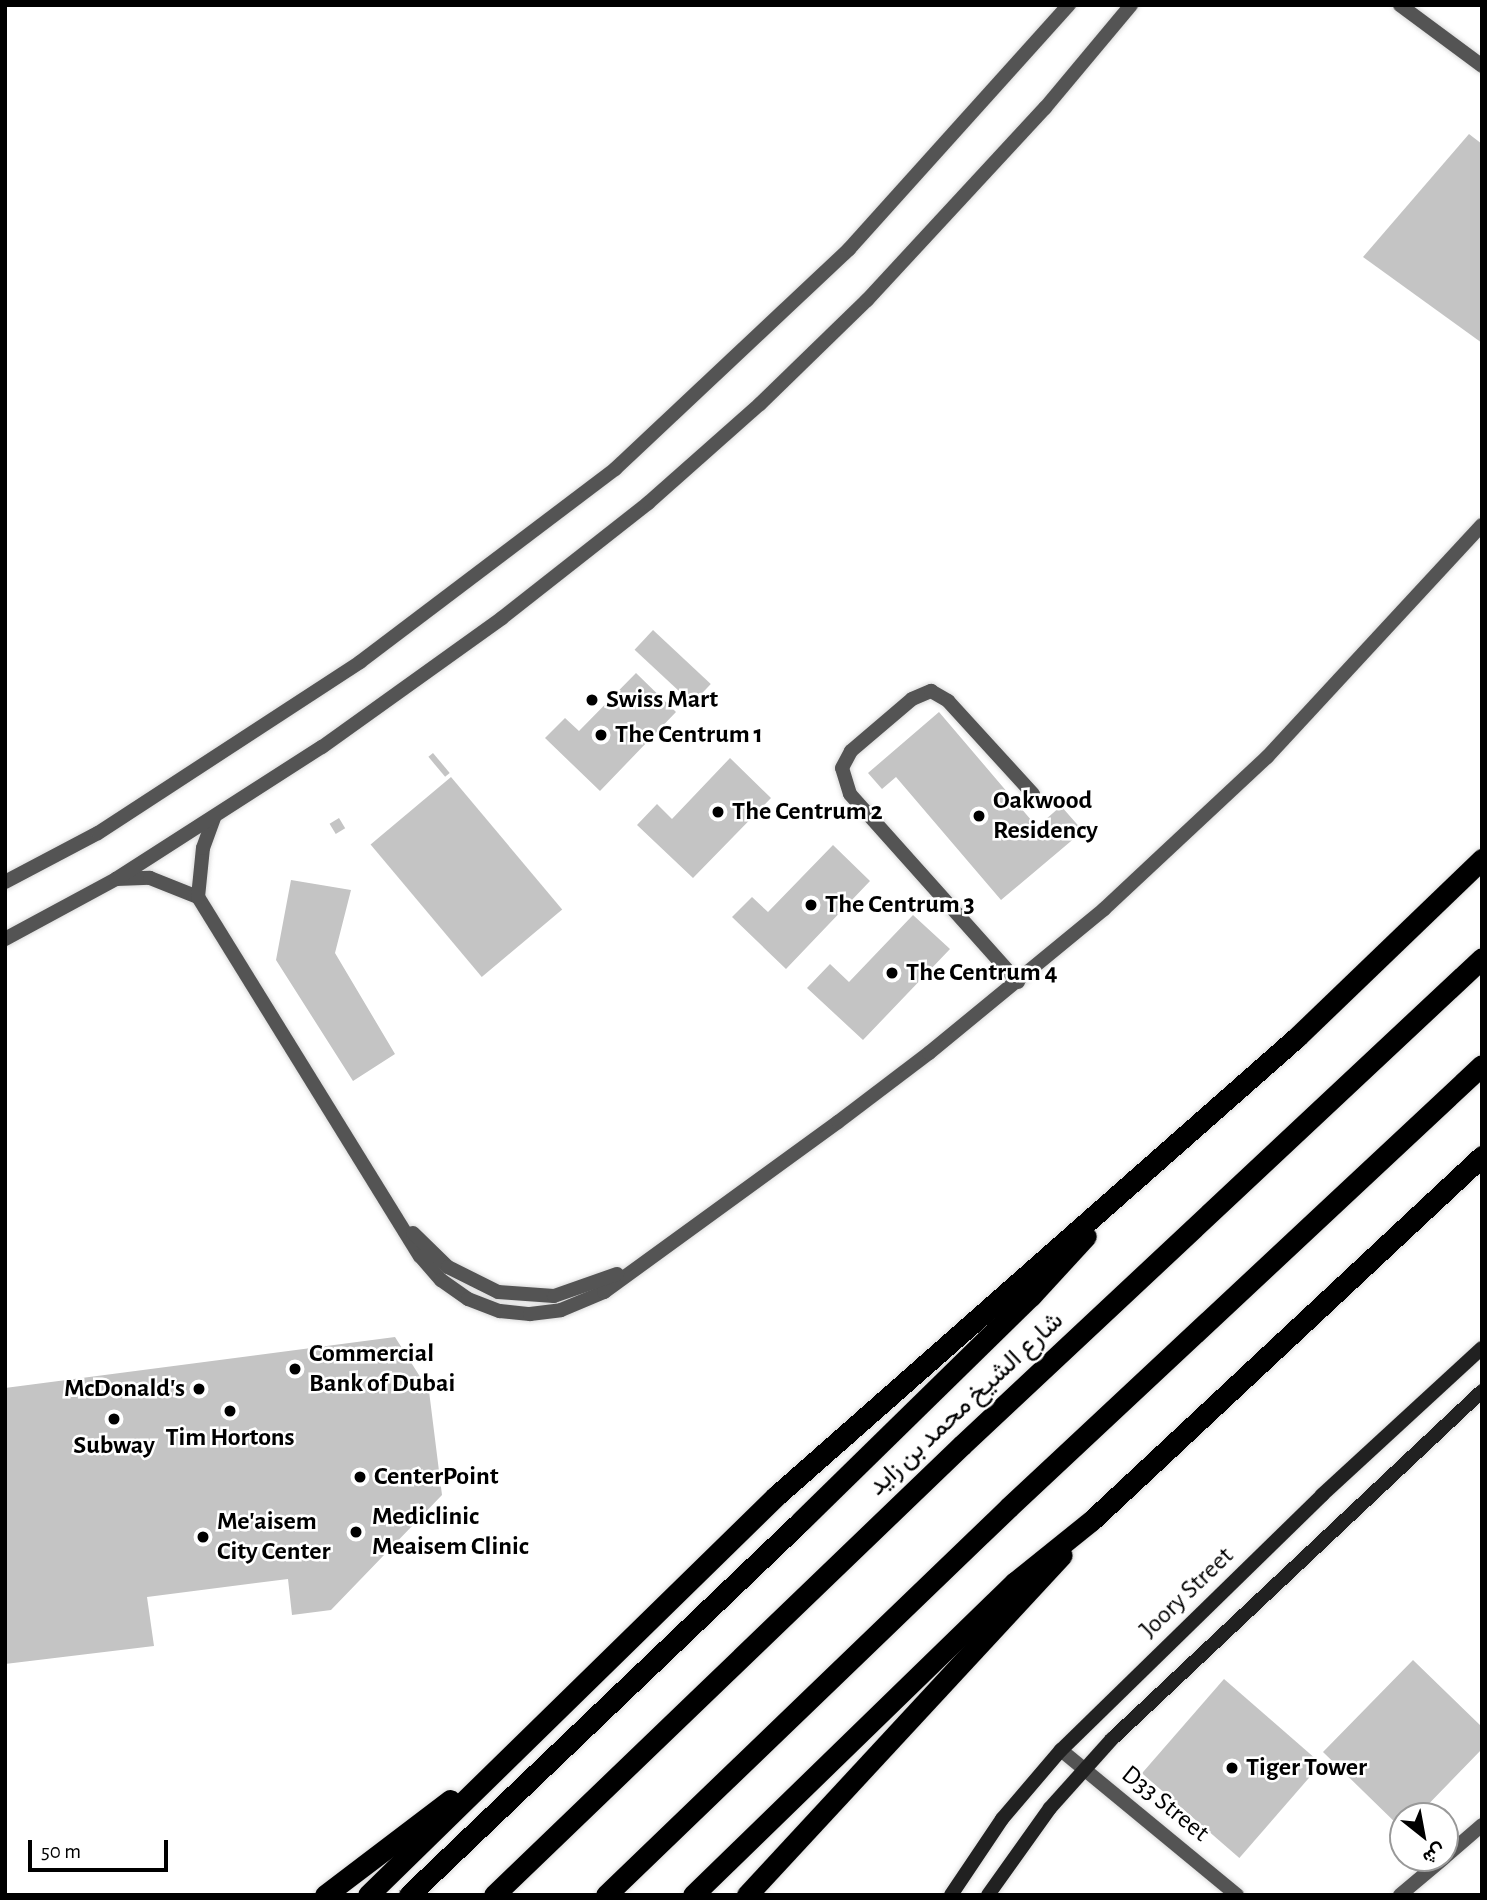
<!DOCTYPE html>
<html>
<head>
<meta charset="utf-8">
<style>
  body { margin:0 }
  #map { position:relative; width:1487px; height:1900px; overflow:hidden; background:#fff; font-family:"Alegreya Sans",Vazirmatn,sans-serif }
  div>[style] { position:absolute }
  .building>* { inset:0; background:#c4c4c4; transform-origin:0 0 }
  .roads { filter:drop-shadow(0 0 2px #dbdbdb) drop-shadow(0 0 2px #dbdbdb) }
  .street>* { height:14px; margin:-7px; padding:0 7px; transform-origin:7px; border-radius:7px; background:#545454 }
  .secondary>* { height:14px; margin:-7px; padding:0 7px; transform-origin:7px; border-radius:7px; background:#212121 }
  .highway>* { height:21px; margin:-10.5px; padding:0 10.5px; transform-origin:10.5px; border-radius:10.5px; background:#000 }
  .dots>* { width:19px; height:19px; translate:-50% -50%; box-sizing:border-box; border:4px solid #fff; border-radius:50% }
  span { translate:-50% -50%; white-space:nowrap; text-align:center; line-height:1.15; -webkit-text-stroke:5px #fff; paint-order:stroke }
  .poi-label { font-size:26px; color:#000; font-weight:700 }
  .left { translate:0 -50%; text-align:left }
  .right { translate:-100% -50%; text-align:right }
  .street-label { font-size:26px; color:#000 }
  .frame { position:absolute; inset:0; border:7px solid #000; pointer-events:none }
  .north { position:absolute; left:1389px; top:1802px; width:70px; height:70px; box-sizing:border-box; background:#fff; border:2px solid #999; border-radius:50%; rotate:149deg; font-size:19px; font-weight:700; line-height:28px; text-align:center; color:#000 }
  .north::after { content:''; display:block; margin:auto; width:24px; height:32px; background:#000; clip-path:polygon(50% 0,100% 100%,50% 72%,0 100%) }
  .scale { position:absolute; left:28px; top:1840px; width:140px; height:32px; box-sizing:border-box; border:4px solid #000; border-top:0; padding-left:9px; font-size:21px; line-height:24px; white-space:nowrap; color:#000; -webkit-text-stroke:5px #fff; paint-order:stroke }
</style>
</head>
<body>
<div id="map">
  <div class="building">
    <i style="clip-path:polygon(1469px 134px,1482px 144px,1482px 343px,1363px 257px)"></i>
    <i style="left:653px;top:630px;width:79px;height:27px;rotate:43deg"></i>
    <i style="clip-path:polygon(636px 673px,676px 712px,600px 791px,545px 738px,565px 718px,579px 731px)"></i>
    <i style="clip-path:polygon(939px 712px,1037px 827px,1061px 806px,1083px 831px,1001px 900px,896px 777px,882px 789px,868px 773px)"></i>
    <i style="left:433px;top:753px;width:26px;height:6px;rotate:50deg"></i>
    <i style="clip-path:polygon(730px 758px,771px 798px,693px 878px,637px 825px,657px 804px,672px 819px)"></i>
    <i style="left:451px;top:777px;width:173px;height:105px;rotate:50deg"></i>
    <i style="left:339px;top:818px;width:12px;height:11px;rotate:59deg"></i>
    <i style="clip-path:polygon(833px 845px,870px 881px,786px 969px,732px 917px,752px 897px,768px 912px)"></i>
    <i style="clip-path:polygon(291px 880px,351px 890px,335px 953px,395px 1054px,353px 1081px,276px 960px)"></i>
    <i style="clip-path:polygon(913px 915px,950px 949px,863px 1040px,807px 988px,830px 964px,849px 982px)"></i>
    <i style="clip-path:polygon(395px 1337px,429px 1391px,442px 1495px,331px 1610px,292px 1615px,288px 1579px,147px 1597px,154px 1646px,5px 1664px,5px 1388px)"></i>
    <i style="clip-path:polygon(1413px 1660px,1482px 1727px,1482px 1749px,1417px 1816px,1403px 1816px,1403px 1830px,1323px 1752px)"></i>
    <i style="left:1224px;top:1679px;width:129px;height:125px;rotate:41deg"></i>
  </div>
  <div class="roads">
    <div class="street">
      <i style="left:1400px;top:5px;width:102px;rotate:36.6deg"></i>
      <i style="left:116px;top:879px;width:34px;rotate:-2deg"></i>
      <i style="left:150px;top:878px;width:52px;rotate:21.6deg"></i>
      <i style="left:198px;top:897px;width:422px;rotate:58.3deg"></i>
      <i style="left:420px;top:1256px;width:32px;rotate:49deg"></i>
      <i style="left:441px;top:1280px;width:33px;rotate:35deg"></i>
      <i style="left:468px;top:1299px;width:34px;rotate:21deg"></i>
      <i style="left:500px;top:1311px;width:30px;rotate:6deg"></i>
      <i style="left:530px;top:1314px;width:31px;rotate:-7deg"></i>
      <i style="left:561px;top:1310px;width:47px;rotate:-22.7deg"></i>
      <i style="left:604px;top:1292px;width:289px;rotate:-36deg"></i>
      <i style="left:838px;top:1122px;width:114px;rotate:-37.2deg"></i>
      <i style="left:929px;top:1053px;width:227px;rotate:-39.4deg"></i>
      <i style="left:1104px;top:909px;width:223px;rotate:-43deg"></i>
      <i style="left:1267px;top:757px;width:316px;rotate:-47.2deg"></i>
      <i style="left:5px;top:882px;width:105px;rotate:-27.8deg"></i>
      <i style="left:98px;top:833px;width:313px;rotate:-33.1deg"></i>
      <i style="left:360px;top:662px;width:320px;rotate:-37.1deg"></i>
      <i style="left:615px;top:469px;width:321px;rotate:-43.2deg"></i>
      <i style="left:849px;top:249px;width:329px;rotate:-48deg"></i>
      <i style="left:198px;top:897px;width:49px;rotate:-84.2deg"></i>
      <i style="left:203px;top:848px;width:33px;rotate:-70deg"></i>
      <i style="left:5px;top:939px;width:126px;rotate:-28.4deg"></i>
      <i style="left:116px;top:879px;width:245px;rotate:-32.7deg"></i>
      <i style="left:322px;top:747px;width:221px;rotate:-35.6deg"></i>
      <i style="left:502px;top:618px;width:186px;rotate:-38.2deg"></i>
      <i style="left:648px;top:503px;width:149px;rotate:-41.5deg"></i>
      <i style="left:760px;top:404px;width:149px;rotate:-44.2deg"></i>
      <i style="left:867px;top:300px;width:262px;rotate:-47.2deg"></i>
      <i style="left:1045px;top:108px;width:134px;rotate:-50.1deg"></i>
      <i style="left:1018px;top:982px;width:252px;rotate:-131.8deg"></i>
      <i style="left:850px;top:794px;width:27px;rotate:-107deg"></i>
      <i style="left:842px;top:768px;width:19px;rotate:-62deg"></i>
      <i style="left:851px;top:751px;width:80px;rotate:-40.4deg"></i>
      <i style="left:912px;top:699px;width:21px;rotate:-23deg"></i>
      <i style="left:931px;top:691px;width:20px;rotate:30deg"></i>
      <i style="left:948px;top:701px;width:126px;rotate:47.6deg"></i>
      <i style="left:413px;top:1233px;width:49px;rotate:44.2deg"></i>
      <i style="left:448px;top:1267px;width:56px;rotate:26.6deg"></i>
      <i style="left:498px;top:1292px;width:56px;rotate:4.1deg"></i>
      <i style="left:554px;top:1296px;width:67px;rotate:-19.2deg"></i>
      <i style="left:1061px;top:1750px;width:228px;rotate:39.5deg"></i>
      <i style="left:1445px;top:1857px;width:49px;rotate:-40.9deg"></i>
      <i style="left:1400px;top:1895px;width:57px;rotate:-40.1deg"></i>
    </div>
    <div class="secondary">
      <i style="left:951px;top:1895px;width:92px;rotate:-56.1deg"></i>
      <i style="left:1002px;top:1819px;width:91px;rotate:-49.5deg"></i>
      <i style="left:1061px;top:1750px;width:365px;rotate:-44.3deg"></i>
      <i style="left:1322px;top:1495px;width:217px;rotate:-42.6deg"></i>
      <i style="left:988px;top:1895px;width:107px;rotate:-54.5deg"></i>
      <i style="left:1050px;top:1808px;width:93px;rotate:-48.1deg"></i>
      <i style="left:1112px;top:1739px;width:508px;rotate:-43.24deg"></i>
    </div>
    <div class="highway">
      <i style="left:325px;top:1895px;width:157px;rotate:-37.2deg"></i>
      <i style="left:368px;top:1895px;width:571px;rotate:-44.36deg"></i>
      <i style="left:776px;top:1496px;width:694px;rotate:-41.38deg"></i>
      <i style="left:1297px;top:1037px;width:257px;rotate:-43.9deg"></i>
      <i style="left:409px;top:1895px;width:542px;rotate:-43.65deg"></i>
      <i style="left:801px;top:1521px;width:322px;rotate:-44.4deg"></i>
      <i style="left:1031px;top:1296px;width:81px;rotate:-47.5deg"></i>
      <i style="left:494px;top:1895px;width:649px;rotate:-43.88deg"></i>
      <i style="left:962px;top:1445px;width:712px;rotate:-43.12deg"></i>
      <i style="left:606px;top:1895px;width:559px;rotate:-43.91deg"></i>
      <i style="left:1009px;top:1507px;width:647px;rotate:-43.06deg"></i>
      <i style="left:693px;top:1895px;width:449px;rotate:-44.2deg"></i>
      <i style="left:1015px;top:1582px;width:97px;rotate:-38.8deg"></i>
      <i style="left:1091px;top:1521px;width:535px;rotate:-43.03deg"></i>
      <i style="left:747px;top:1895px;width:463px;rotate:-47.2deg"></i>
    </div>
  </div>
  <div class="dots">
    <i style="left:592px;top:700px;background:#000"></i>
    <i style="left:601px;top:735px;background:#000"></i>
    <i style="left:718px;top:812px;background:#000"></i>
    <i style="left:979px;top:816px;background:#000"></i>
    <i style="left:811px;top:905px;background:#000"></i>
    <i style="left:892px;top:973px;background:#000"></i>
    <i style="left:295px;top:1369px;background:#000"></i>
    <i style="left:199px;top:1389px;background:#000"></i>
    <i style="left:230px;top:1411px;background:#000"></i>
    <i style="left:114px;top:1419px;background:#000"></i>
    <i style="left:360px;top:1477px;background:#000"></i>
    <i style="left:356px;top:1532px;background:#000"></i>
    <i style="left:203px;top:1537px;background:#000"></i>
    <i style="left:1232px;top:1768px;background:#000"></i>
  </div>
  <div class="poi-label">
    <span class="left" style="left:606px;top:700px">Swiss Mart</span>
    <span class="left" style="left:615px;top:735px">The Centrum 1</span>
    <span class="left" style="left:993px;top:816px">Oakwood<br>Residency</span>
    <span class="left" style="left:732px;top:812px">The Centrum 2</span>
    <span class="left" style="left:825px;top:905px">The Centrum 3</span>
    <span class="left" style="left:906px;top:973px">The Centrum 4</span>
    <span class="left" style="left:309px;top:1369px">Commercial<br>Bank of Dubai</span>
    <span class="right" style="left:185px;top:1389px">McDonald's</span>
    <span style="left:230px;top:1438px">Tim Hortons</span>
    <span style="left:114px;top:1446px">Subway</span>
    <span class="left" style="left:374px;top:1477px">CenterPoint</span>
    <span class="left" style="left:372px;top:1532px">Mediclinic<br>Meaisem Clinic</span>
    <span class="left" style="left:217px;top:1537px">Me'aisem<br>City Center</span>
    <span class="left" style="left:1246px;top:1768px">Tiger Tower</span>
  </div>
  <div class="street-label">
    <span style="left:966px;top:1404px;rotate:-43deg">شارع الشيخ محمد بن زايد</span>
    <span style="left:1187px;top:1593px;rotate:-44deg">Joory Street</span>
    <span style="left:1165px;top:1804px;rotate:39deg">D33 Street</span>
  </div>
  <div class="frame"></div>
  <div class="north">ش</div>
  <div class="scale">50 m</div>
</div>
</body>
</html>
